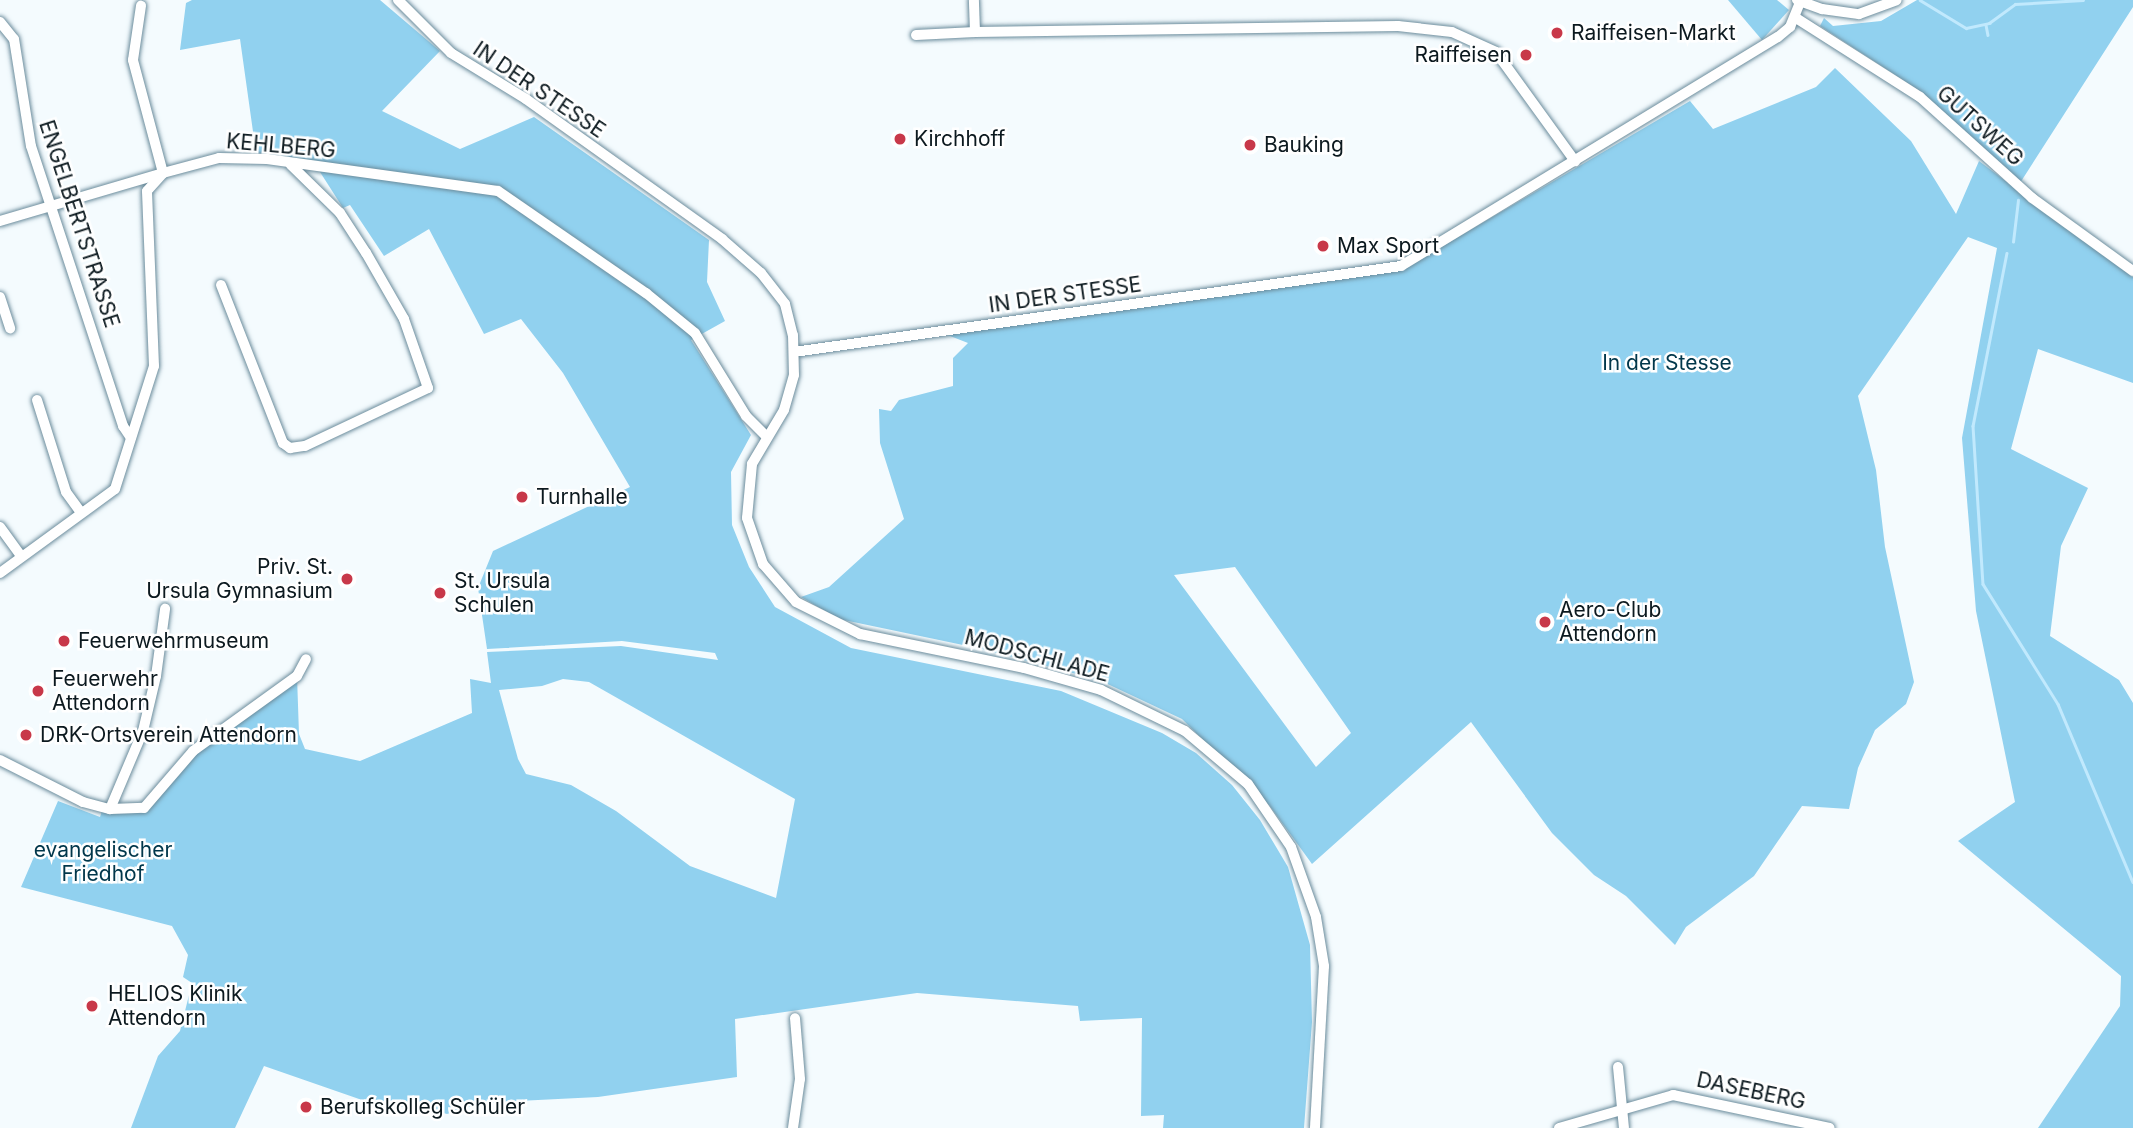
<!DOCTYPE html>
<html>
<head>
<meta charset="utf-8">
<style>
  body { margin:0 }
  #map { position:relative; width:2133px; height:1128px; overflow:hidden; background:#f4fbfe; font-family:Inter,sans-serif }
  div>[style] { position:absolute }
  .green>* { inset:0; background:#91d1ef }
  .stream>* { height:2.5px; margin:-1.25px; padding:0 1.25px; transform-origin:1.25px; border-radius:1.25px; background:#c1e9fd }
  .roads { filter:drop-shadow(0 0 2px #6b8c9c) drop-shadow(0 0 2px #6b8c9c) }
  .minor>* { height:10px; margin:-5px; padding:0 5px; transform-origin:5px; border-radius:5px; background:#fff }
  .dots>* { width:19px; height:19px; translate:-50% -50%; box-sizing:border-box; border:4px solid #fff; border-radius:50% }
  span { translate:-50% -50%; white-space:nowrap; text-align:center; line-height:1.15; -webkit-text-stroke:5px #fff; paint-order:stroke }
  .poi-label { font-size:21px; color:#0c191f }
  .left { translate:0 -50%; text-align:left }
  .right { translate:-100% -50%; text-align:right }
  .street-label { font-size:21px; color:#0c191f }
  .park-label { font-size:21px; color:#01374b }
</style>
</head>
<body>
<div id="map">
  <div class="green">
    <i style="clip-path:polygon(evenodd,192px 0,380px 0,440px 51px,382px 111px,460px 149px,534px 117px,709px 240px,707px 282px,725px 321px,691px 340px,751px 435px,731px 472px,732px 525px,749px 567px,775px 607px,851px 648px,1061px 691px,1162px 733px,1196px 753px,1232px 785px,1260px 820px,1288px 867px,1310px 945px,1312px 1022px,1304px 1128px,1163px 1128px,1164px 1115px,1141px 1116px,1142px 1018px,1080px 1021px,1078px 1006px,917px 993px,735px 1019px,737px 1077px,598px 1097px,481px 1103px,447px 1114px,417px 1106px,385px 1108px,264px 1066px,235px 1128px,131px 1128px,158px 1056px,180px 1031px,192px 983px,183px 977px,188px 955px,172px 926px,21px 887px,58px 801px,100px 817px,103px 808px,144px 808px,193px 751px,297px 676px,299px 734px,305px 749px,360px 761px,472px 713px,470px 679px,491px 683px,487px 652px,621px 646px,718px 660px,715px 653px,622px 641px,487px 649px,478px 588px,493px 551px,630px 487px,563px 373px,521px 319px,484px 334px,429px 229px,384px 256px,350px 205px,343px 208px,313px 161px,256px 153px,240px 39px,180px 50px,186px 3px,192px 0,563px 679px,589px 682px,795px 799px,776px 898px,690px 866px,616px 811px,571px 785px,526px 774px,518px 759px,499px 690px,542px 686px,563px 679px)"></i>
    <i style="clip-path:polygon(1728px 0,1777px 0,1789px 10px,1762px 40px)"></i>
    <i style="clip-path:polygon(1917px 0,2133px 0,2133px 7px,2020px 183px,1923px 93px,1820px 26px,1824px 18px,1833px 26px,1881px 21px)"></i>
    <i style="clip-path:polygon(evenodd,1835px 68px,1911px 141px,1956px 214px,1979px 161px,2133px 277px,2133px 383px,2038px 349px,2011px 449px,2088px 488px,2061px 546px,2050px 636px,2119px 680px,2133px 703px,2133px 1128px,2038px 1128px,2120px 1006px,2121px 976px,1958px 841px,2015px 802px,1976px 611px,1962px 438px,1997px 248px,1968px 237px,1858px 396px,1876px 470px,1885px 547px,1914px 682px,1906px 704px,1875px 730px,1858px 768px,1849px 809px,1802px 806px,1754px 876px,1686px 927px,1675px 945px,1626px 896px,1594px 875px,1552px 833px,1471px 722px,1312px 864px,1269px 805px,1182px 719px,1099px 680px,982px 649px,839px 619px,801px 597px,829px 587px,904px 519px,880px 443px,879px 409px,891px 411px,899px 400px,953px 386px,953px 358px,968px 343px,945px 334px,1404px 269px,1690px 101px,1713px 129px,1816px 87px,1835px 68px,1235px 567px,1351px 733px,1316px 767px,1174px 575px,1235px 567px)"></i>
  </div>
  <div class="stream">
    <i style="left:1920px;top:0;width:54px;rotate:31.3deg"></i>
    <i style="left:1966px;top:28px;width:24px;rotate:-12deg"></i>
    <i style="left:1989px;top:23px;width:32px;rotate:-36deg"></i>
    <i style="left:2015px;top:4px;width:68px;rotate:-3.4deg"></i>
    <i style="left:1986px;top:25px;width:10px;rotate:79deg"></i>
    <i style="left:2013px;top:242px;width:42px;rotate:-83.2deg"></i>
    <i style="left:2007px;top:253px;width:176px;rotate:101.1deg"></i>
    <i style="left:1973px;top:426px;width:158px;rotate:86.4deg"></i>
    <i style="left:1983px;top:584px;width:142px;rotate:58deg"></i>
    <i style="left:2058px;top:704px;width:193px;rotate:67.2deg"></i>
  </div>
  <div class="roads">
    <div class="minor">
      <i style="left:398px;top:0;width:75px;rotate:45deg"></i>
      <i style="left:451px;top:53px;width:88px;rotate:31.5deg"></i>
      <i style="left:526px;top:99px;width:241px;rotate:35.5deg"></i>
      <i style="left:722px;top:239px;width:52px;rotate:41.1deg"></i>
      <i style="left:761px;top:273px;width:39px;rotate:52deg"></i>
      <i style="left:785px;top:304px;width:32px;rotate:76deg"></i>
      <i style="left:793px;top:335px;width:40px;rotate:88.6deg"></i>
      <i style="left:794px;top:375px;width:36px;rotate:106deg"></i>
      <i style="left:784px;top:410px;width:63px;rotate:120.7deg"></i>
      <i style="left:752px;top:464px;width:54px;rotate:95.3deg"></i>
      <i style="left:747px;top:518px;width:49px;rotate:70.8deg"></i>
      <i style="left:763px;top:564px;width:50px;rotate:49deg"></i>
      <i style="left:796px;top:602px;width:72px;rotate:26.6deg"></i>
      <i style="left:860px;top:634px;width:167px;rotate:11.7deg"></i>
      <i style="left:1024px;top:668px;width:80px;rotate:15.9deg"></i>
      <i style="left:1101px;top:690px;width:93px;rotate:26deg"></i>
      <i style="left:1185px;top:731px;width:82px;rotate:40.1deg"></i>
      <i style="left:1248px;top:784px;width:76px;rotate:55.7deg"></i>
      <i style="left:1291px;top:847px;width:74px;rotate:70.3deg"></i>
      <i style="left:1316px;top:917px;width:50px;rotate:80.7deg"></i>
      <i style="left:1324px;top:966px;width:162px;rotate:93.2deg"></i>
      <i style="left:1797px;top:0;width:27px;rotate:20deg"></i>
      <i style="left:1822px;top:9px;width:37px;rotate:8deg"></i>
      <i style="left:1859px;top:14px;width:40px;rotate:-20.2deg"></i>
      <i style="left:1796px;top:18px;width:147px;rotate:32.5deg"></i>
      <i style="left:1920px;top:97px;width:151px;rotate:42deg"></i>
      <i style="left:2032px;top:198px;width:125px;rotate:35.9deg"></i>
      <i style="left:0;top:22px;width:22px;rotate:51deg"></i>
      <i style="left:14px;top:39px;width:108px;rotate:81deg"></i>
      <i style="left:31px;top:146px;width:295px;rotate:71.8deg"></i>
      <i style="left:123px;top:426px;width:14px;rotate:56deg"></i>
      <i style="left:975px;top:32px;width:423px;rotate:-0.8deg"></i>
      <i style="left:1398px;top:26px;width:54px;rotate:6.3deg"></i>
      <i style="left:1452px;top:32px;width:48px;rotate:24.4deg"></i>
      <i style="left:1496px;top:52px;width:135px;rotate:54.1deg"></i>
      <i style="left:916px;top:35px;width:59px;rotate:-2.9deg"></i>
      <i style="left:975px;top:32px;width:32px;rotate:-92deg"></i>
      <i style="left:0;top:221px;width:170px;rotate:-16.4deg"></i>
      <i style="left:163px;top:173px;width:117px;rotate:-104.9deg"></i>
      <i style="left:133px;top:60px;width:55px;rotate:-81.6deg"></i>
      <i style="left:221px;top:285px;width:170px;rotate:68.6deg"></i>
      <i style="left:283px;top:443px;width:9px;rotate:36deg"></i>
      <i style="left:290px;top:448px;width:15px;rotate:-8deg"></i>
      <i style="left:305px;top:446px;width:136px;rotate:-25.2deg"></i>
      <i style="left:428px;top:388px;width:73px;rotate:-109.2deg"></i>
      <i style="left:404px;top:319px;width:76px;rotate:-119.9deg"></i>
      <i style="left:366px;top:253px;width:48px;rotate:-123deg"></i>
      <i style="left:340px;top:213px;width:69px;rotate:-135.6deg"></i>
      <i style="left:0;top:297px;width:33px;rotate:72deg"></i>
      <i style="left:794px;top:352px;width:613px;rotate:-8.06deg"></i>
      <i style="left:1401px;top:266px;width:441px;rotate:-31.3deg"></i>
      <i style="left:1778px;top:37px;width:16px;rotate:-40deg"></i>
      <i style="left:1790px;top:27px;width:27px;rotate:-68deg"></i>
      <i style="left:37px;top:400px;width:96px;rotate:72.5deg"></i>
      <i style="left:66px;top:492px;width:26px;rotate:54deg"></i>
      <i style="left:0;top:527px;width:36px;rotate:54deg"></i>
      <i style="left:0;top:573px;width:142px;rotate:-36.1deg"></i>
      <i style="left:115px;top:489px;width:129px;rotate:-72.4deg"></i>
      <i style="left:154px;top:366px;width:175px;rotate:-92.3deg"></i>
      <i style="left:147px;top:191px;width:24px;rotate:-48deg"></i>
      <i style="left:163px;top:173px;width:58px;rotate:-15deg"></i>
      <i style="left:219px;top:158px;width:48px;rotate:1.2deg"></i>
      <i style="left:267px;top:159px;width:233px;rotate:7.9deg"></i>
      <i style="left:498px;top:191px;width:180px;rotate:34.6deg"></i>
      <i style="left:646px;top:293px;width:63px;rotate:39.2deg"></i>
      <i style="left:695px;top:333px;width:97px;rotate:58.4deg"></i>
      <i style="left:746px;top:416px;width:30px;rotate:45deg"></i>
      <i style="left:0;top:760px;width:93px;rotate:26.8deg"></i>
      <i style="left:83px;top:802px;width:28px;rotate:15deg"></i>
      <i style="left:110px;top:809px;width:34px;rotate:-2deg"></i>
      <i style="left:144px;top:808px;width:75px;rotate:-49.3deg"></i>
      <i style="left:193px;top:751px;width:128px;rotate:-35.8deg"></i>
      <i style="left:297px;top:676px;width:19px;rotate:-62deg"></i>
      <i style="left:110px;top:809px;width:85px;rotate:-67.1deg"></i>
      <i style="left:143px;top:731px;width:57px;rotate:-76.7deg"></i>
      <i style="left:156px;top:676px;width:68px;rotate:-82.3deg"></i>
      <i style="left:1618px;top:1067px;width:61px;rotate:84.4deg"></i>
      <i style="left:793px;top:1128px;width:49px;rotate:-81.9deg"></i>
      <i style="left:800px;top:1079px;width:61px;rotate:-94.7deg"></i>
      <i style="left:1559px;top:1128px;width:119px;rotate:-16.1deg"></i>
      <i style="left:1673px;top:1095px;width:160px;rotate:11.9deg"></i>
    </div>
  </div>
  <div class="dots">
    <i style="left:1557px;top:33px;background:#c83849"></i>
    <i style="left:1526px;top:55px;background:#c83849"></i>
    <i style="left:900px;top:139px;background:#c83849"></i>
    <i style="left:1250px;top:145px;background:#c83849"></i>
    <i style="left:1323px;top:246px;background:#c83849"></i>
    <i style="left:522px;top:497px;background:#c83849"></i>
    <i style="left:347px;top:579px;background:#c83849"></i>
    <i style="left:440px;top:593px;background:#c83849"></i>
    <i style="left:1545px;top:622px;background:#c83849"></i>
    <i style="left:64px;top:641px;background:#c83849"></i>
    <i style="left:38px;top:691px;background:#c83849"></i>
    <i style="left:26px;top:735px;background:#c83849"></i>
    <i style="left:92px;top:1006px;background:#c83849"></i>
    <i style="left:306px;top:1107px;background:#c83849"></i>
  </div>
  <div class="poi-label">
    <span class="left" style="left:1571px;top:33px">Raiffeisen-Markt</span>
    <span class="right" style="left:1512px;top:55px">Raiffeisen</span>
    <span class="left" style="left:914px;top:139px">Kirchhoff</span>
    <span class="left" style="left:1264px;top:145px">Bauking</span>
    <span class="left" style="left:1337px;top:246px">Max Sport</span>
    <span class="left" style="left:536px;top:497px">Turnhalle</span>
    <span class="right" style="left:333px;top:579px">Priv. St.<br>Ursula Gymnasium</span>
    <span class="left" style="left:454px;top:593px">St. Ursula<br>Schulen</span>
    <span class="left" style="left:1559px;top:622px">Aero-Club<br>Attendorn</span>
    <span class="left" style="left:78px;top:641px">Feuerwehrmuseum</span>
    <span class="left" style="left:52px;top:691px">Feuerwehr<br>Attendorn</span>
    <span class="left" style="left:40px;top:735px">DRK-Ortsverein Attendorn</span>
    <span class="left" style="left:108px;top:1006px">HELIOS Klinik<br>Attendorn</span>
    <span class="left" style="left:320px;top:1107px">Berufskolleg Schüler</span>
  </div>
  <div class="street-label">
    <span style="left:539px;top:90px;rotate:34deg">IN DER STESSE</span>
    <span style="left:1980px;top:126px;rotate:42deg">GUTSWEG</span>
    <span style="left:281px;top:146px;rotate:5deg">KEHLBERG</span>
    <span style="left:79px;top:224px;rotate:72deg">ENGELBERTSTRASSE</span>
    <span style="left:1065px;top:295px;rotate:-8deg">IN DER STESSE</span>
    <span style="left:1037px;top:656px;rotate:15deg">MODSCHLADE</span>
    <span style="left:1751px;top:1091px;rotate:12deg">DASEBERG</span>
  </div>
  <div class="park-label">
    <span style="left:1667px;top:363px">In der Stesse</span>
    <span style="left:103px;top:862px">evangelischer<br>Friedhof</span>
  </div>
</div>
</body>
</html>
